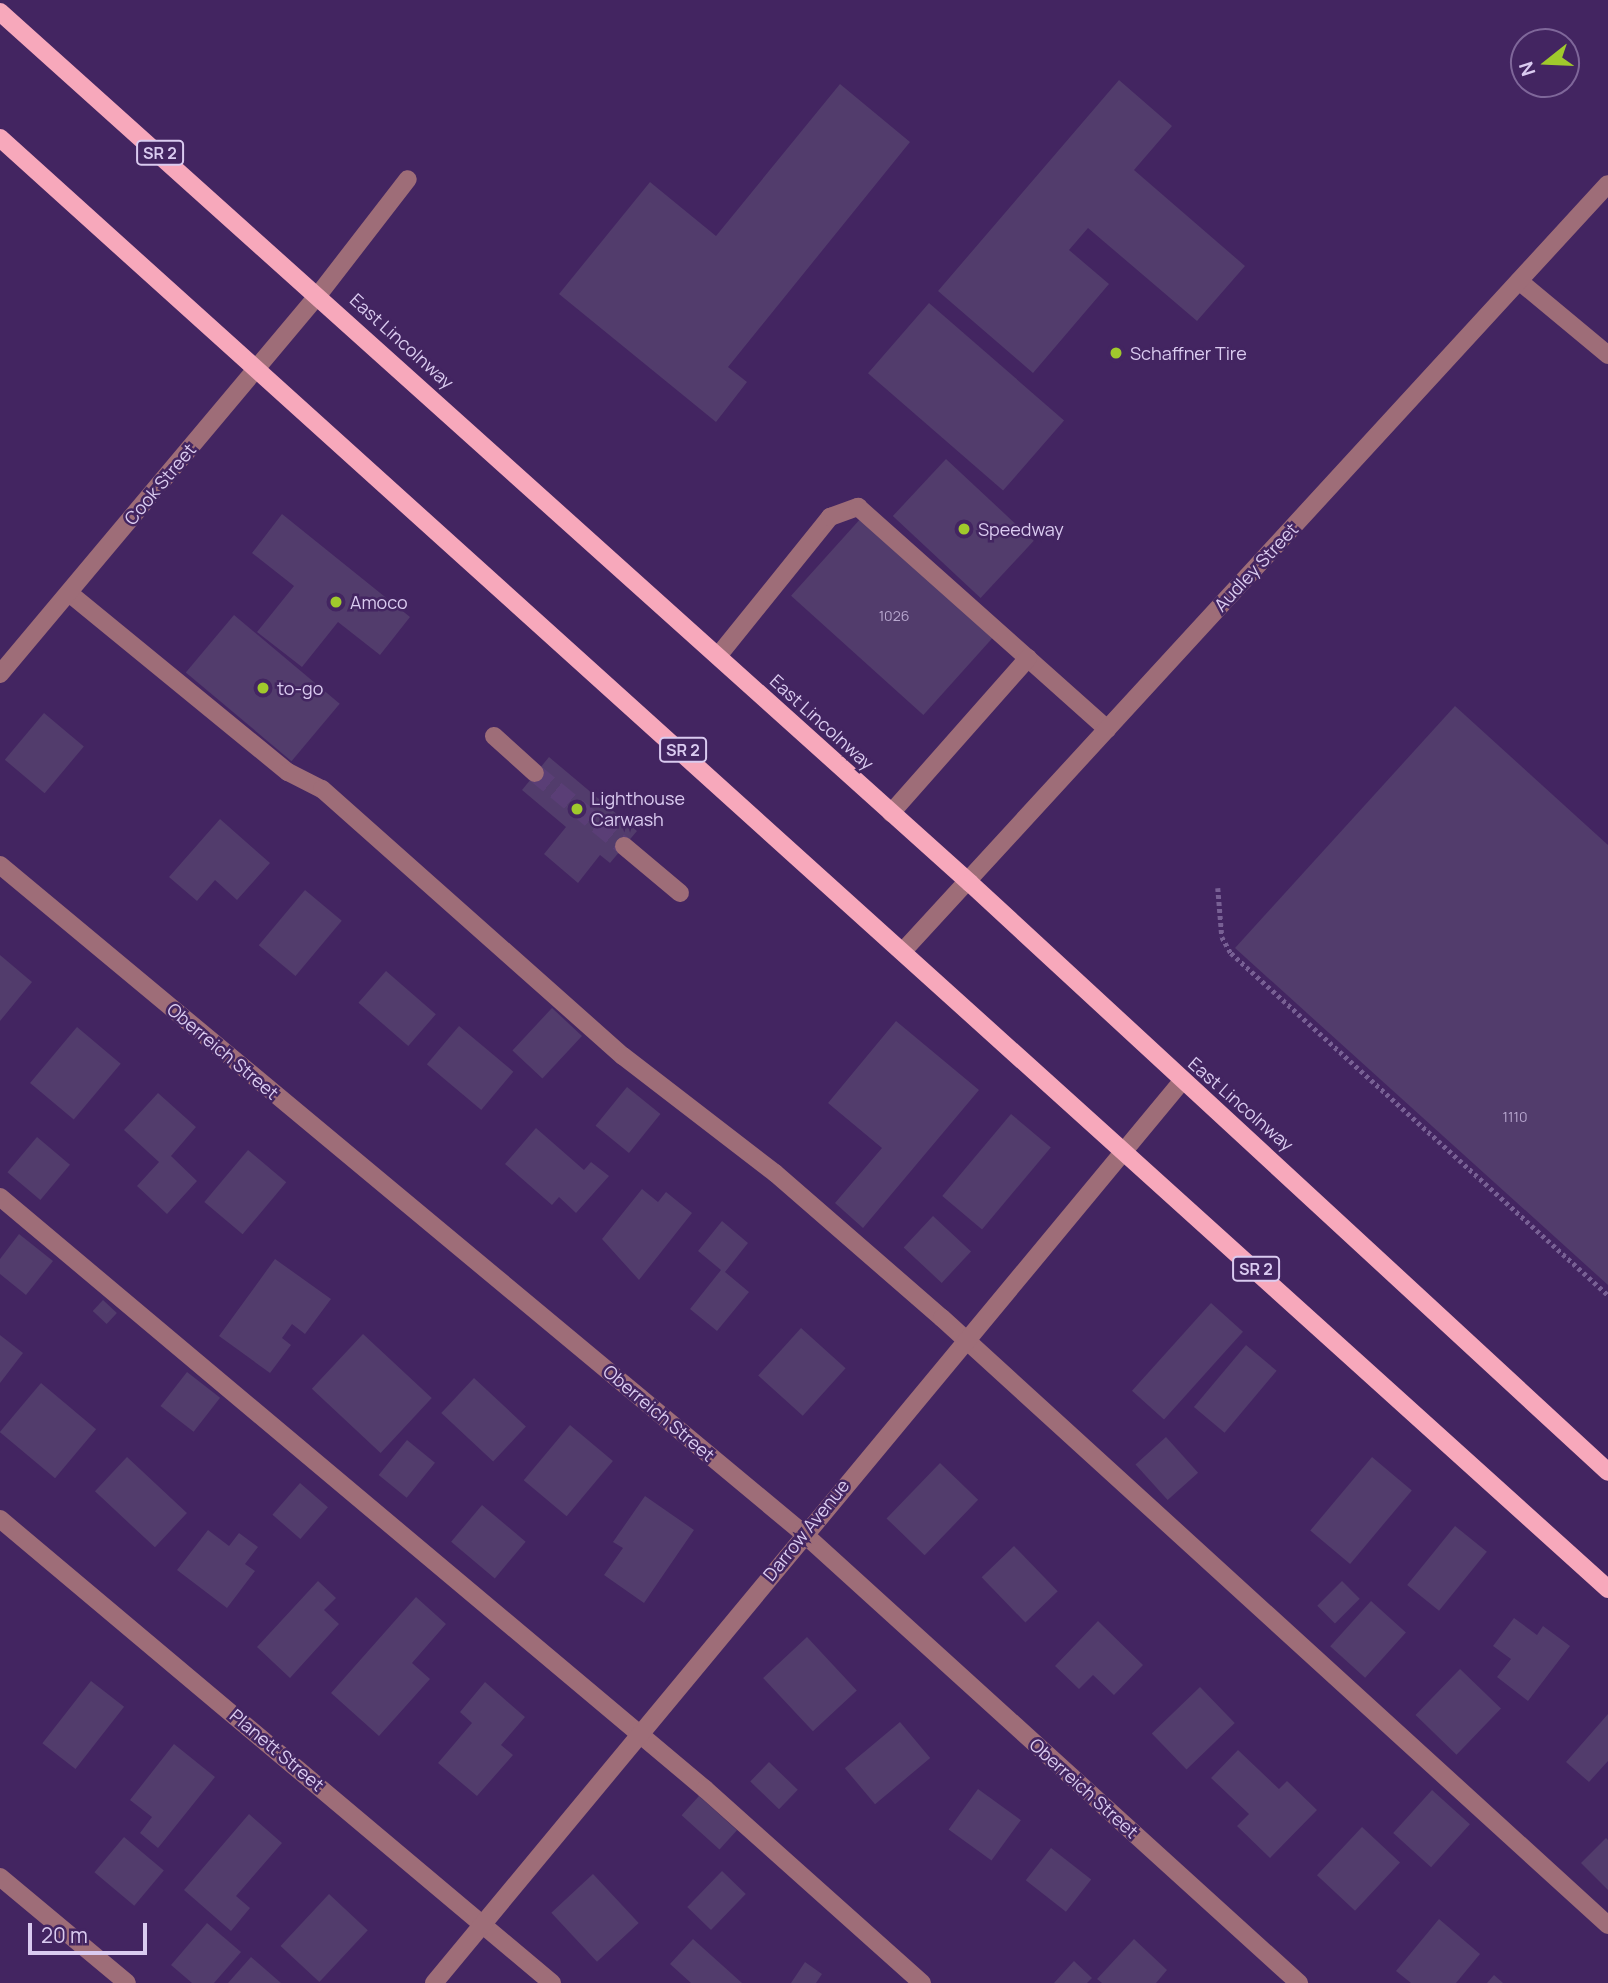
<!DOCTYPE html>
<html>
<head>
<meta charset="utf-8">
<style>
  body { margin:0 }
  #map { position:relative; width:1608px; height:1983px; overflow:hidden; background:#432561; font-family:Manrope,sans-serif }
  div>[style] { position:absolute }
  .building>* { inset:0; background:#523c6c; transform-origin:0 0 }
  .minor-tunnel>* { height:18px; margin-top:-9px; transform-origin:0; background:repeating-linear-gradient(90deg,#5a3e76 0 18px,transparent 0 27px) }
  .path>* { height:4.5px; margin-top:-2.25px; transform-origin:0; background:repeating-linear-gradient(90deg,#786094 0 3.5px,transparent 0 7px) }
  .minor>* { height:18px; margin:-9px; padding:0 9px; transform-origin:9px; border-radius:9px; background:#9e6d78 }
  .major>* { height:18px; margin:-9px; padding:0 9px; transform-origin:9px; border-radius:9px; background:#f7a8bb }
  .dots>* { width:19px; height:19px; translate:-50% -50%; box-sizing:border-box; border:4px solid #432561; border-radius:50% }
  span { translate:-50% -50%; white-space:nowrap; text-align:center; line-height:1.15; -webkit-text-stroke:5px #432561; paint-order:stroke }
  .number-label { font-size:14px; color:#b8a7cf }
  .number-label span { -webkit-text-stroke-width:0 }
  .shield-label span { padding:2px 5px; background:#432561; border:2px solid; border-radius:5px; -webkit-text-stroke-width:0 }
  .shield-label { font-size:16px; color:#dacbf0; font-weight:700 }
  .street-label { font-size:18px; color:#dacbf0 }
  .poi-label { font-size:18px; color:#dacbf0 }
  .left { translate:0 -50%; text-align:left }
  .north { position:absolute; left:1510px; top:28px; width:70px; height:70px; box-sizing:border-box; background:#432561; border:2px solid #7f679a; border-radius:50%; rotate:252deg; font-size:19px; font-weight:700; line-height:28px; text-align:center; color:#dacbf0 }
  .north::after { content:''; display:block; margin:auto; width:24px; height:32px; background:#a0c92c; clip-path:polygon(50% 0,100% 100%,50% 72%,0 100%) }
  .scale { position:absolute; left:28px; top:1923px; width:119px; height:32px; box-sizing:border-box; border:4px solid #dacbf0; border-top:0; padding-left:9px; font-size:21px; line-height:24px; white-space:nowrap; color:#dacbf0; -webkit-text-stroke:5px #432561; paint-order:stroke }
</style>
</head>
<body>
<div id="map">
  <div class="building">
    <i style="clip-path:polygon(1119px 80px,1172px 126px,1134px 170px,1245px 266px,1197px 321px,1088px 228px,1069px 250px,1109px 284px,1033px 373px,938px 291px)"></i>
    <i style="clip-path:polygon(840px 84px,910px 142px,728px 367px,747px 382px,716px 422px,559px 294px,650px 182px,716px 236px)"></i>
    <i style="left:929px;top:303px;width:179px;height:93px;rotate:41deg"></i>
    <i style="left:946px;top:459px;width:120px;height:78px;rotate:43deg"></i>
    <i style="clip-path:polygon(282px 514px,410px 617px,380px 655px,338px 622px,302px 667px,257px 632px,294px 586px,252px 553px)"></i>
    <i style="left:862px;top:517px;width:178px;height:106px;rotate:42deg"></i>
    <i style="left:234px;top:615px;width:138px;height:75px;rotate:40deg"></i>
    <i style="clip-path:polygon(1455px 706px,1608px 845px,1608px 1285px,1235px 948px)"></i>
    <i style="left:44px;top:713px;width:52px;height:61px;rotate:40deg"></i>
    <i style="clip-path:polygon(549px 757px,637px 831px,610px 863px,600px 855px,578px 883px,544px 854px,566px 827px,522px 790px)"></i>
    <i style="clip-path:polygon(220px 819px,270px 863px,237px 900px,215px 880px,197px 901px,169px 877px)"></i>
    <i style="left:305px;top:890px;width:48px;height:72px;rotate:40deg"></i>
    <i style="clip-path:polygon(0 955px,32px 982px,0 1021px)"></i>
    <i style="left:386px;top:971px;width:66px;height:42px;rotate:41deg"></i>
    <i style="left:552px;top:1008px;width:41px;height:58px;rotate:43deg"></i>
    <i style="clip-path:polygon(896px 1021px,979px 1090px,863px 1228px,835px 1203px,882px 1148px,828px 1103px)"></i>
    <i style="left:459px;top:1026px;width:71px;height:50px;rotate:40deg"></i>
    <i style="left:77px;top:1027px;width:57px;height:73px;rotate:40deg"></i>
    <i style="left:627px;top:1087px;width:43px;height:50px;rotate:39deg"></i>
    <i style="clip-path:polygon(158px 1093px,196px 1127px,171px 1156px,197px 1181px,167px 1214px,137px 1186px,159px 1162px,124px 1130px)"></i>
    <i style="left:1011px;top:1114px;width:52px;height:107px;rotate:40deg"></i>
    <i style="clip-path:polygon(536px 1128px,584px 1170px,591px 1162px,609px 1176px,576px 1213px,559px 1197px,552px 1205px,505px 1164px)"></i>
    <i style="left:37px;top:1137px;width:43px;height:46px;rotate:40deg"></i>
    <i style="left:248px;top:1150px;width:50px;height:68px;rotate:40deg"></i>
    <i style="clip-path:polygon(642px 1189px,658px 1202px,666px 1192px,692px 1213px,639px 1280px,602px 1239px)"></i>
    <i style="left:933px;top:1216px;width:52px;height:43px;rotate:43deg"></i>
    <i style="clip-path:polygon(722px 1221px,748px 1243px,725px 1272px,749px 1292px,717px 1331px,690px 1309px,721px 1270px,698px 1251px)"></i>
    <i style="clip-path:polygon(19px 1234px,53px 1261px,26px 1295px,0 1274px,0 1259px)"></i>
    <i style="clip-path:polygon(275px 1259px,331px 1299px,305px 1334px,292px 1324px,282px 1338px,291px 1345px,270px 1373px,219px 1336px)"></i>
    <i style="left:103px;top:1300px;width:19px;height:15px;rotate:43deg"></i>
    <i style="left:1211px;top:1303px;width:43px;height:118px;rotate:42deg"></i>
    <i style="left:801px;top:1328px;width:60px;height:64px;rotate:42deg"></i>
    <i style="left:363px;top:1334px;width:94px;height:75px;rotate:43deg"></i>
    <i style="clip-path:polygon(0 1335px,23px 1353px,0 1383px)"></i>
    <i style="left:1246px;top:1345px;width:40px;height:81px;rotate:40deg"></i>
    <i style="left:187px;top:1372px;width:42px;height:43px;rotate:38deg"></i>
    <i style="left:474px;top:1378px;width:71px;height:48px;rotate:43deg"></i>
    <i style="left:41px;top:1383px;width:72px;height:64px;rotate:40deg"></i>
    <i style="left:570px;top:1425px;width:56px;height:72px;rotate:40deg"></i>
    <i style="left:1166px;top:1437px;width:48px;height:41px;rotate:48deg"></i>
    <i style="left:407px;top:1440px;width:36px;height:45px;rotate:39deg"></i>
    <i style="left:127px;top:1457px;width:82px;height:47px;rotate:43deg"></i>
    <i style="left:1372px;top:1457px;width:52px;height:96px;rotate:40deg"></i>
    <i style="left:940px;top:1463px;width:53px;height:77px;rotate:44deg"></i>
    <i style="left:300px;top:1483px;width:37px;height:42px;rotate:41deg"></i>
    <i style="clip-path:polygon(645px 1496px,694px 1530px,644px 1603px,604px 1575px,623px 1548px,613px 1542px)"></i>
    <i style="left:482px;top:1505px;width:57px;height:48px;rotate:40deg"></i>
    <i style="left:1455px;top:1526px;width:41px;height:76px;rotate:39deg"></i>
    <i style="clip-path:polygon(208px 1530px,229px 1546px,239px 1533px,258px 1547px,245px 1564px,255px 1571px,227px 1608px,177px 1570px)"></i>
    <i style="left:1014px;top:1546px;width:63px;height:45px;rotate:46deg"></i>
    <i style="clip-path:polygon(318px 1581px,336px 1598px,324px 1610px,339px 1624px,290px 1678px,257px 1647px)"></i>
    <i style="left:1342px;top:1581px;width:25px;height:35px;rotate:45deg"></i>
    <i style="clip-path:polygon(416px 1597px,446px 1624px,412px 1663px,430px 1679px,379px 1736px,331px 1693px)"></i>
    <i style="left:1371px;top:1601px;width:47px;height:61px;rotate:42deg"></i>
    <i style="clip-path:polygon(1514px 1618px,1537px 1635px,1543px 1626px,1570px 1646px,1528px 1701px,1497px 1677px,1511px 1659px,1493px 1646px)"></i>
    <i style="clip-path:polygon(1098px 1621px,1143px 1665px,1114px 1695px,1093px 1675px,1079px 1689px,1055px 1666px)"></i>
    <i style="left:807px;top:1637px;width:73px;height:60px;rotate:47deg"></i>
    <i style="left:1460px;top:1669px;width:57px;height:64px;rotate:44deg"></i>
    <i style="left:91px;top:1681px;width:42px;height:79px;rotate:38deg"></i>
    <i style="clip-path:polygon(485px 1682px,525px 1717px,501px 1745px,513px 1755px,477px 1796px,438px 1763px,472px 1723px,460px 1712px)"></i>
    <i style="left:1200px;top:1687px;width:50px;height:67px;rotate:46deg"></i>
    <i style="clip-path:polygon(1608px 1714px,1608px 1761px,1589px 1782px,1566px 1762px)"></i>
    <i style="left:900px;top:1722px;width:47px;height:72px;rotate:50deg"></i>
    <i style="clip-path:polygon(174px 1744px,215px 1777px,158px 1848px,140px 1833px,152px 1817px,130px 1800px)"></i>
    <i style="clip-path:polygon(1238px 1750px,1279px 1789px,1287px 1781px,1317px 1810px,1270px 1858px,1237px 1826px,1249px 1814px,1211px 1778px)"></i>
    <i style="left:769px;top:1762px;width:40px;height:27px;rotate:44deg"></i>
    <i style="left:978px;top:1789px;width:53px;height:50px;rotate:36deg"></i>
    <i style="left:1432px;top:1790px;width:51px;height:58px;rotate:42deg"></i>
    <i style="left:699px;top:1796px;width:51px;height:26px;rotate:42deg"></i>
    <i style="clip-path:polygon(249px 1814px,282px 1843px,236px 1896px,250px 1908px,231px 1931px,184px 1890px)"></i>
    <i style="left:1362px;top:1827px;width:52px;height:66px;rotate:43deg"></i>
    <i style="left:124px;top:1837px;width:52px;height:46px;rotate:40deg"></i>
    <i style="clip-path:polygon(1606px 1838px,1608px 1840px,1608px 1900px,1608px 1890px,1581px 1863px)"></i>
    <i style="left:1051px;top:1848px;width:51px;height:41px;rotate:38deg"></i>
    <i style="left:722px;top:1871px;width:33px;height:50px;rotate:44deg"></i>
    <i style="left:593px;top:1874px;width:67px;height:57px;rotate:47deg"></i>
    <i style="left:329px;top:1894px;width:53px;height:71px;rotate:43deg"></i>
    <i style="clip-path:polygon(1439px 1919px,1480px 1954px,1456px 1983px,1411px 1983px,1396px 1971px)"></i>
    <i style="clip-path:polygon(207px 1923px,241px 1952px,214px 1983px,192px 1983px,171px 1965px)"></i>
    <i style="clip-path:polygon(693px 1939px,742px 1983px,691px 1983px,670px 1964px)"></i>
    <i style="clip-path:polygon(1134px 1939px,1167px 1970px,1156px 1983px,1102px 1983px,1097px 1979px)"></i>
    <i style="clip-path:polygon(251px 1957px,281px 1983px,228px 1983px)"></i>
    <i style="clip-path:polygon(1074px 1961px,1092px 1978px,1087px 1983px,1054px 1983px)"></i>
    <i style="clip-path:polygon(805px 1962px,822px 1974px,816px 1983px,791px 1983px)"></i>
    <i style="clip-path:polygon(1494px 1975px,1503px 1983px,1487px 1983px)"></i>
  </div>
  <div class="minor-tunnel">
    <i style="left:535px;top:773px;width:115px;rotate:39.4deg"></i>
  </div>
  <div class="path">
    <i style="left:1218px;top:888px;width:49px;rotate:85.3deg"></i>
    <i style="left:1222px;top:937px;width:18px;rotate:61deg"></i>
    <i style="left:1231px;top:953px;width:509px;rotate:42.21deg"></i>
  </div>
  <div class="minor">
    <i style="left:1519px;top:281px;width:116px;rotate:39.7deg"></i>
    <i style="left:69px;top:593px;width:283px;rotate:39.3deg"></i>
    <i style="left:288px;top:772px;width:38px;rotate:27deg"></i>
    <i style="left:322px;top:789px;width:402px;rotate:41.6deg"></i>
    <i style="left:623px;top:1056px;width:192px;rotate:37.6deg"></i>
    <i style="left:775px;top:1173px;width:221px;rotate:41deg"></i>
    <i style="left:942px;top:1318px;width:901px;rotate:42.35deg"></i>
    <i style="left:718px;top:656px;width:179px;rotate:-51.1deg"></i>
    <i style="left:830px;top:517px;width:30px;rotate:-20deg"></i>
    <i style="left:858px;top:507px;width:334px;rotate:41.7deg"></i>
    <i style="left:0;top:674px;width:496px;rotate:-50deg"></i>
    <i style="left:319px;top:294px;width:145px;rotate:-52.3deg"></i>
    <i style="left:494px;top:736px;width:55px;rotate:42.1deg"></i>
    <i style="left:891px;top:813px;width:207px;rotate:-48.5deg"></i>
    <i style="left:624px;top:846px;width:73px;rotate:40deg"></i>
    <i style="left:0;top:865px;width:1045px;rotate:39.76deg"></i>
    <i style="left:803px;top:1533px;width:670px;rotate:42.22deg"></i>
    <i style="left:904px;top:950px;width:1040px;rotate:-47.42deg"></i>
    <i style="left:0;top:1197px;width:921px;rotate:40.02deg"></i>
    <i style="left:705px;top:1789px;width:291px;rotate:41.8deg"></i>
    <i style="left:0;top:1519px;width:721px;rotate:40.05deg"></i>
    <i style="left:0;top:1877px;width:165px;rotate:39.8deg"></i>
    <i style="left:434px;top:1983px;width:1172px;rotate:-50.33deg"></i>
  </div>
  <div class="major">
    <i style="left:0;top:12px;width:1304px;rotate:41.92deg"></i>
    <i style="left:970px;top:883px;width:868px;rotate:42.71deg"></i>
    <i style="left:0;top:138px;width:2166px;rotate:42.06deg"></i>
  </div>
  <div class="dots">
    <i style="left:1116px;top:353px;background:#a0c92c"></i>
    <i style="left:964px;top:529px;background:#a0c92c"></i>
    <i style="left:336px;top:602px;background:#a0c92c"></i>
    <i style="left:263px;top:688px;background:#a0c92c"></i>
    <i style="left:577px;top:809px;background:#a0c92c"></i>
  </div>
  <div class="number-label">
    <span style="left:894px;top:616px">1026</span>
    <span style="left:1515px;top:1117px">1110</span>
  </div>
  <div class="shield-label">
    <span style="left:160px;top:153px">SR 2</span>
    <span style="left:683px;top:750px">SR 2</span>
    <span style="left:1256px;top:1269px">SR 2</span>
  </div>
  <div class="street-label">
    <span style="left:402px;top:341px;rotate:42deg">East Lincolnway</span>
    <span style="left:160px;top:484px;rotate:-50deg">Cook Street</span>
    <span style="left:1256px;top:567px;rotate:-47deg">Audley Street</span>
    <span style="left:822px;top:722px;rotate:42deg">East Lincolnway</span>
    <span style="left:223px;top:1051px;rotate:40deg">Oberreich Street</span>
    <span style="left:1241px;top:1104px;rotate:41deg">East Lincolnway</span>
    <span style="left:659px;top:1413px;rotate:40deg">Oberreich Street</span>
    <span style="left:806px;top:1530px;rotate:-51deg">Darrow Avenue</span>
    <span style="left:277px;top:1750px;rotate:40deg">Planett Street</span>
    <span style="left:1084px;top:1788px;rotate:42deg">Oberreich Street</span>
  </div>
  <div class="poi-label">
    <span class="left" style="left:1130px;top:353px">Schaffner Tire</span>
    <span class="left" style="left:978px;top:529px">Speedway</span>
    <span class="left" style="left:350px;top:602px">Amoco</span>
    <span class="left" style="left:277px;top:688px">to-go</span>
    <span class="left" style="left:591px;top:809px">Lighthouse<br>Carwash</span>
  </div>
  <div class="north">N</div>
  <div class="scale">20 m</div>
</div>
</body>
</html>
